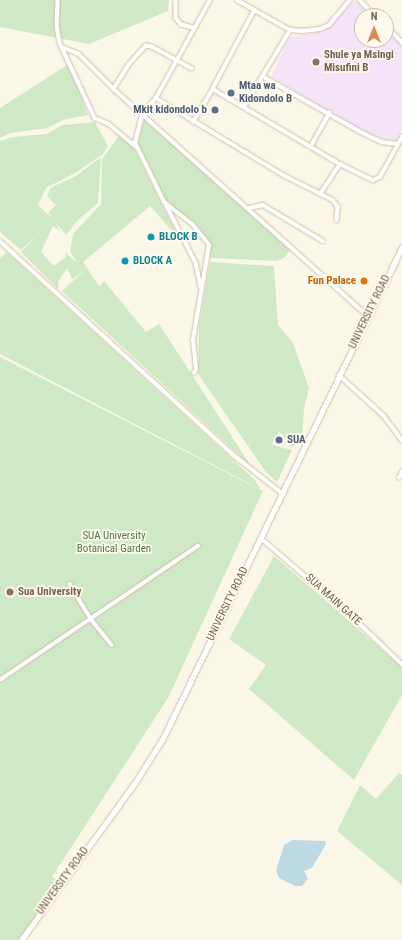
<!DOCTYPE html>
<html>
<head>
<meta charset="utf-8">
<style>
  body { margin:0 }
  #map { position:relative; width:402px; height:940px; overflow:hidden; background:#fbf7e8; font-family:"Roboto Condensed",sans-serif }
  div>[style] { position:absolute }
  .education>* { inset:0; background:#f4e4f8 }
  .green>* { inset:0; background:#cfe9c6 }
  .water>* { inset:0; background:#bdd9e4 }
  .roads { filter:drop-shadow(0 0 1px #cdc0ae) drop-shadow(0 0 1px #cdc0ae) }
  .street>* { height:3.5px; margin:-1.75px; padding:0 1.75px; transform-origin:1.75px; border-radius:1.75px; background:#fff }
  .secondary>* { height:5px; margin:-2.5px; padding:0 2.5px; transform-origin:2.5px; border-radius:2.5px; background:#fff }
  .dots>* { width:11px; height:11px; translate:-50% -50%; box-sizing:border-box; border:2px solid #fefaee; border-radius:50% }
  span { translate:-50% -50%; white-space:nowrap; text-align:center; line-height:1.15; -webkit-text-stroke:3.5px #fefaee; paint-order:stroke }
  .education-label { font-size:11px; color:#785e54; font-weight:700 }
  .left { translate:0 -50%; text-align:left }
  .service-label { font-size:11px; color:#4e5e75; font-weight:700 }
  .right { translate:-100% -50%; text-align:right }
  .culture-label { font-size:11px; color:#0d838f; font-weight:700 }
  .food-label { font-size:11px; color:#c56008; font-weight:700 }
  .street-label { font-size:11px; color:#74614d }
  .park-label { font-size:11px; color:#4d7945 }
  .north { position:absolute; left:354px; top:8px; width:40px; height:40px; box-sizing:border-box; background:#fefaee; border:1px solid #c7bdae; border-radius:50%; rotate:0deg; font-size:11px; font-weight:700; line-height:16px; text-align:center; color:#74614d }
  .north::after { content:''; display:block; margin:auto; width:14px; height:18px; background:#df8653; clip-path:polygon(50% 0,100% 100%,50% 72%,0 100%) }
</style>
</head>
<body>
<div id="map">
  <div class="education">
    <i style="clip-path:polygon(355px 0,372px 16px,362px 16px,362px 40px,386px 40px,386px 29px,402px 44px,402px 131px,396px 140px,378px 137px,359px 129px,271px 77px,290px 37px,324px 31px)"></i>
  </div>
  <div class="green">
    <i style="clip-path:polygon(0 0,169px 0,168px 11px,89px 44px,0 27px)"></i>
    <i style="clip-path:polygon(69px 64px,88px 115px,63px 120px,47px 128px,11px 133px,0 138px,0 108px)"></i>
    <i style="clip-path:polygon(144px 120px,291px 249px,284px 258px,277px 261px,209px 258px,211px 246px,193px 223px,165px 201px,137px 146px)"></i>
    <i style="clip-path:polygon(95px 122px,108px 146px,103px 154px,75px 173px,46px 188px,38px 205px,53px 219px,48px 213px,56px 205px,47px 196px,50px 188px,76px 176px,101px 157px,98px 203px,77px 221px,66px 235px,55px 222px,61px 232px,53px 226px,41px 252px,54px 266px,66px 257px,65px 252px,77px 263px,70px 251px,73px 234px,101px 204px,102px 159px,119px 136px,134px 148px,180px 240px,150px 206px,83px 262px,99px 286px,104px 281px,146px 332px,159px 324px,251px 466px,62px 291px,84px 271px,72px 279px,67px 268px,58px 282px,58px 289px,21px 252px,41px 232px,21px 250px,0 232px,0 141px,13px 137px,47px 134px,62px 125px)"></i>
    <i style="clip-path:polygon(7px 252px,255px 480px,260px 489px,0 354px,0 258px)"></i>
    <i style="clip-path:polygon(210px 262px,274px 266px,278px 325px,293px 343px,309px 388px,304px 409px,302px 435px,305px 439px,292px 447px,279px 431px,272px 445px,292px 450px,277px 482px,266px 472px,198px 374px,199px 325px)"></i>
    <i style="clip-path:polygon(0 357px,263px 491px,168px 698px,52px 877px,61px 882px,21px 940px,0 940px)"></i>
    <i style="clip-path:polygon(274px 556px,402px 667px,402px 695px,354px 780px,249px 689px,266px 665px,229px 639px)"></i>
    <i style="clip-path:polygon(399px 773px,402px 775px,402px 885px,337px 831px,360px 785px,376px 799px)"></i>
  </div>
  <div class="water">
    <i style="clip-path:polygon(293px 840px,325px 841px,326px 844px,312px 868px,304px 871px,308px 879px,302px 886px,295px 886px,279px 878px,276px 870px,284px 845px)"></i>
  </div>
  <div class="roads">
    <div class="street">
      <i style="left:58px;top:0;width:26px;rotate:92deg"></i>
      <i style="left:57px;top:26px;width:17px;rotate:80deg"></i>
      <i style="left:60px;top:43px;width:83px;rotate:65deg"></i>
      <i style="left:95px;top:118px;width:15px;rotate:23deg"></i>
      <i style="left:109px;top:124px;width:35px;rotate:40deg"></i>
      <i style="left:176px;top:0;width:18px;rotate:90deg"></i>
      <i style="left:176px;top:18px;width:8px;rotate:50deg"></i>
      <i style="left:181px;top:24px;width:14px;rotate:17deg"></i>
      <i style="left:237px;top:0;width:61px;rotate:29.5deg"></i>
      <i style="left:290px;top:30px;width:12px;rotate:5deg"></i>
      <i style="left:302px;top:31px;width:18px;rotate:-6deg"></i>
      <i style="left:320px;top:29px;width:10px;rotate:-24deg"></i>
      <i style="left:329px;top:25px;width:33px;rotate:-50deg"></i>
      <i style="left:360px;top:0;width:22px;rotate:47deg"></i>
      <i style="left:255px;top:10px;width:89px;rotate:118deg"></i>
      <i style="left:213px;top:89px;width:147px;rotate:30.6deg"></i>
      <i style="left:340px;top:164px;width:37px;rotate:26deg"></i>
      <i style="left:373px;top:180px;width:8px;rotate:-23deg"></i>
      <i style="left:380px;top:177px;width:46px;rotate:-61.2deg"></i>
      <i style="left:386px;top:26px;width:23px;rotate:45deg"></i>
      <i style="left:62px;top:47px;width:18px;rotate:22deg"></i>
      <i style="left:79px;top:54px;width:49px;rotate:45deg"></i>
      <i style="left:192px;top:69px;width:46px;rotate:-151.2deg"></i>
      <i style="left:152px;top:47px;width:6px;rotate:-171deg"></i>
      <i style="left:146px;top:46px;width:25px;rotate:132deg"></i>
      <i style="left:129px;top:65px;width:28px;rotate:122deg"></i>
      <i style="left:114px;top:89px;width:341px;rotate:41.8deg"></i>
      <i style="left:264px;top:77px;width:109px;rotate:29.6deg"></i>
      <i style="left:359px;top:131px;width:25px;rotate:26deg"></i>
      <i style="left:382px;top:142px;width:16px;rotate:7deg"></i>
      <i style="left:156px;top:98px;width:149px;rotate:31.2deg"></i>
      <i style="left:283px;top:175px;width:56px;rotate:26.6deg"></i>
      <i style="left:333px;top:200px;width:9px;rotate:54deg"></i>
      <i style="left:338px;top:207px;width:13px;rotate:94deg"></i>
      <i style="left:244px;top:107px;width:90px;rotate:-59.1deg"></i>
      <i style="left:193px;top:122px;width:39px;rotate:-59deg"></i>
      <i style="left:311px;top:146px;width:38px;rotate:-61deg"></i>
      <i style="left:320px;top:194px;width:36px;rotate:-56deg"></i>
      <i style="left:166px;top:204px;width:66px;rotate:63deg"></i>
      <i style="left:196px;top:263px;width:25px;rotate:78deg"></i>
      <i style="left:249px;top:208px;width:14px;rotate:-12deg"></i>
      <i style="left:263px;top:205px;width:70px;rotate:31deg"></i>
      <i style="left:0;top:241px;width:314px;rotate:42.5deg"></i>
      <i style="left:231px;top:453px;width:65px;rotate:38.1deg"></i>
      <i style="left:194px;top:373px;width:4px;rotate:-63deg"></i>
      <i style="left:196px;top:369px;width:29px;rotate:-96deg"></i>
      <i style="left:193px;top:340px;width:96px;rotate:-80.4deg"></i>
      <i style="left:209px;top:245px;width:26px;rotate:-129deg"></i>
      <i style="left:193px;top:225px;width:37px;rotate:-142deg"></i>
      <i style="left:164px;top:202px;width:66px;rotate:-116.2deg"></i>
      <i style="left:135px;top:143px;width:30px;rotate:-76deg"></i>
      <i style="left:142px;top:114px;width:21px;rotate:-49deg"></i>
      <i style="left:156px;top:98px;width:112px;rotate:-61.1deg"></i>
      <i style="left:339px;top:375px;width:61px;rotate:42.3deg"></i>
      <i style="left:384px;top:416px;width:30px;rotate:53deg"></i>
      <i style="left:399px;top:478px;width:7px;rotate:-63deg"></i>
      <i style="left:261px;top:538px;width:127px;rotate:40.8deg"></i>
      <i style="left:357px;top:621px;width:62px;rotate:43.7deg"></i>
      <i style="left:70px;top:584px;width:41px;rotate:59deg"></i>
      <i style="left:91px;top:619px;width:33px;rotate:51deg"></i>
      <i style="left:0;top:680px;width:239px;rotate:-34.1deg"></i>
    </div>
    <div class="secondary">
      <i style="left:21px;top:940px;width:196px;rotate:-54.1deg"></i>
      <i style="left:136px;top:781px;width:51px;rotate:-57.9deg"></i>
      <i style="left:163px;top:738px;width:546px;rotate:-64.04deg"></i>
    </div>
  </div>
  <div class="dots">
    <i style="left:316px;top:62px;background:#8d6e63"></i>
    <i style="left:231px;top:93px;background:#5c6f8a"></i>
    <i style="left:215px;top:110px;background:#5c6f8a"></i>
    <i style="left:151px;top:237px;background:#0f9aa8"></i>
    <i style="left:125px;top:261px;background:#0f9aa8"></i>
    <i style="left:364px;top:281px;background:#e8710a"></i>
    <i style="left:279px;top:440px;background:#5c6f8a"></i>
    <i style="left:10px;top:592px;background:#8d6e63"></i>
  </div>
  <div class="education-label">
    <span class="left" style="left:324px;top:62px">Shule ya Msingi<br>Misufini B</span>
    <span class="left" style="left:18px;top:592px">Sua University</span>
  </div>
  <div class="service-label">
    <span class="left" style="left:239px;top:93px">Mtaa wa<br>Kidondolo B</span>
    <span class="right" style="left:207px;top:110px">Mkit kidondolo b</span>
    <span class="left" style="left:287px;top:440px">SUA</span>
  </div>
  <div class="culture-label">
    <span class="left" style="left:159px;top:237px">BLOCK B</span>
    <span class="left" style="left:133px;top:261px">BLOCK A</span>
  </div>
  <div class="food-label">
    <span class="right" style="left:356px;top:281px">Fun Palace</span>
  </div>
  <div class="street-label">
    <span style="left:370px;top:312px;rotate:-64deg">UNIVERSITY ROAD</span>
    <span style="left:333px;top:600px;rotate:42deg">SUA MAIN GATE</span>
    <span style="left:228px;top:604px;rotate:-64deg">UNIVERSITY ROAD</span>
    <span style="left:63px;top:881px;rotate:-54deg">UNIVERSITY ROAD</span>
  </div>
  <div class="park-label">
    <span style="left:114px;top:543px">SUA University<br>Botanical Garden</span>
  </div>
  <div class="north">N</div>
</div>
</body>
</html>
